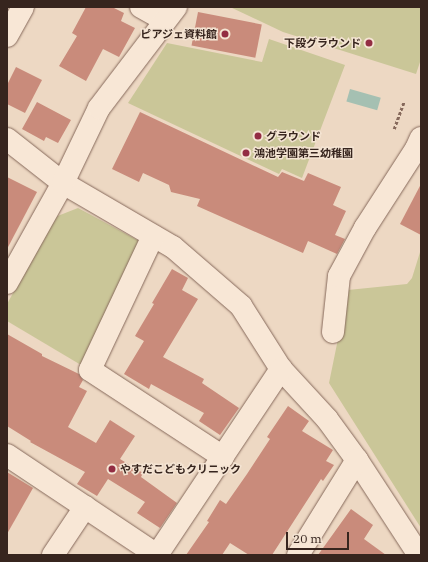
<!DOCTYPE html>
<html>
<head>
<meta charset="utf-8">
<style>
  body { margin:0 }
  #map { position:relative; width:428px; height:562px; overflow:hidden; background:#edd8c3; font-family:"IBM Plex Serif","Noto Sans JP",serif }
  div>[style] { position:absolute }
  .green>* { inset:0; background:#cac698 }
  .water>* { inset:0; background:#a5c0b2; transform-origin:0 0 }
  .building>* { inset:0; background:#c98b7b; transform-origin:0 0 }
  .path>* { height:2.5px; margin-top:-1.25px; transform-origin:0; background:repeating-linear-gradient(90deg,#86695b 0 3px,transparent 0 5px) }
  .roads { filter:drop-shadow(0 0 1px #86695b) drop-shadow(0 0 1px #86695b) }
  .minor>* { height:22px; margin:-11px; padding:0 11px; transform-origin:11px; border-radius:11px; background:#f8e7d6 }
  .dots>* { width:11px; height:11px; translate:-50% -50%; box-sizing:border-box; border:2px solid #f4e4d3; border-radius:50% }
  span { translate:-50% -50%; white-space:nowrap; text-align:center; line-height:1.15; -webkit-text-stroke:3px #f4e4d3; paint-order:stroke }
  .poi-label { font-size:11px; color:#37251e; font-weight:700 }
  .right { translate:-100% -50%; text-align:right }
  .left { translate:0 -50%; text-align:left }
  .frame { position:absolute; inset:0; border:8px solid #37251e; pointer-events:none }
  .scale { position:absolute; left:286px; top:532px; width:63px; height:18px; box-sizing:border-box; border:2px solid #37251e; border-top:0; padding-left:5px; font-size:12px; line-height:14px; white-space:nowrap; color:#37251e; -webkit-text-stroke:3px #f4e4d3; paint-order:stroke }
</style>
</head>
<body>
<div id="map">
  <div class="green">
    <i style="clip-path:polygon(230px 7px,421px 7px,421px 59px,416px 74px,283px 32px)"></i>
    <i style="clip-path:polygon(269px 39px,345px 65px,302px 178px,282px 169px,279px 174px,128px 103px,167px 43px,262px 62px)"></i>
    <i style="clip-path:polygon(78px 208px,143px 243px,81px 365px,7px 321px,7px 304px,55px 217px)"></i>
    <i style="clip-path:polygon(421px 249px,421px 528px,329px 383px,348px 290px,407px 284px,412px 278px)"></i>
  </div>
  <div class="water">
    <i style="left:350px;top:89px;width:32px;height:13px;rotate:16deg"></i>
  </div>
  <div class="building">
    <i style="clip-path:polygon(86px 7px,112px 7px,124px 13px,121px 21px,135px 28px,119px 57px,103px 49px,86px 81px,59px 66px,77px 36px,72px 33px)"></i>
    <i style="left:198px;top:12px;width:65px;height:34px;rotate:11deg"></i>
    <i style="clip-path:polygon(16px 67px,42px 80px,25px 113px,7px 104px,7px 85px)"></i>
    <i style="clip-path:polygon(37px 102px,71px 120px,58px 143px,46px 137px,44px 141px,22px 129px)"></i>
    <i style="clip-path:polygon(140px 112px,278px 177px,282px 172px,304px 181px,308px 173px,341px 187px,333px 205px,346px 211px,335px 235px,345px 239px,337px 254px,308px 241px,303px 253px,197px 206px,200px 199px,171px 192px,169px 185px,143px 173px,139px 182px,112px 169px)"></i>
    <i style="clip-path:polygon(7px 177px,37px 192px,7px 249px)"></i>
    <i style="clip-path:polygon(421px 184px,421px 235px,400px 224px)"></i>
    <i style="clip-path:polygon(172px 269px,188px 278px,182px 290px,198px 299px,163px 357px,204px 379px,202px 383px,239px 408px,220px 435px,199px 421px,204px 413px,151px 384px,149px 389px,124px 374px,144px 341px,135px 336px,154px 304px,152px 303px)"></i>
    <i style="clip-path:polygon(7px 334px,42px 354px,42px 356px,79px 374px,83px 380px,79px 387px,87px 391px,68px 427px,96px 443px,110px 420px,135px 436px,120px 459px,143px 473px,141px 477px,177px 503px,160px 528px,137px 513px,145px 502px,108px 479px,97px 496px,77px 484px,85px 472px,30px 442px,31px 441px,7px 426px)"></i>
    <i style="clip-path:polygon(288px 406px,309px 421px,302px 431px,333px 450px,326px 461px,334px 465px,323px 481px,321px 479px,272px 555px,249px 555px,230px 543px,222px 555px,186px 555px,209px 522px,207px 521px,220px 500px,226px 504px,247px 474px,270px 439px,267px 437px)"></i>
    <i style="clip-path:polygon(7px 472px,33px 488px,7px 534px)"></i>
    <i style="clip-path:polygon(351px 509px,373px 525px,364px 539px,386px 555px,318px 555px)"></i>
  </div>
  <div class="path">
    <i style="left:394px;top:129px;width:29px;rotate:-70deg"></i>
  </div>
  <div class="roads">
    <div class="minor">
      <i style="left:141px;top:7px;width:26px;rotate:29deg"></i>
      <i style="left:7px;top:36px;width:33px;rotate:-61deg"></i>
      <i style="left:7px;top:139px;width:71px;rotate:38.2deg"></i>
      <i style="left:63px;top:183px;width:127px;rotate:30.2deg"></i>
      <i style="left:173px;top:247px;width:90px;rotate:40.9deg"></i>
      <i style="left:241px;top:306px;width:75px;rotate:57.6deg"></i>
      <i style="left:281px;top:369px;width:68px;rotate:47.4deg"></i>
      <i style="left:327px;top:419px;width:51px;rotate:53.8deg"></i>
      <i style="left:357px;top:460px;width:113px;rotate:56.9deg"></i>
      <i style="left:153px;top:236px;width:148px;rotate:115.2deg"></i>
      <i style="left:90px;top:370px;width:159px;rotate:33.2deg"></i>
      <i style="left:7px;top:283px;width:115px;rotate:-60.8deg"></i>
      <i style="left:63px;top:183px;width:83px;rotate:-64.4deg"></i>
      <i style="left:99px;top:108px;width:127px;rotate:-52.7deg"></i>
      <i style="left:333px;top:332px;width:56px;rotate:-83.9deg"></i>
      <i style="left:339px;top:276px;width:55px;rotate:-61.6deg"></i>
      <i style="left:365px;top:228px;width:94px;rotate:-57.2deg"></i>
      <i style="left:416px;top:149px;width:12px;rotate:-66deg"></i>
      <i style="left:7px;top:455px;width:180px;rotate:33.7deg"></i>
      <i style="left:53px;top:555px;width:58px;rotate:-56.3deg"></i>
      <i style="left:157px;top:555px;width:224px;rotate:-56.3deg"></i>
      <i style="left:298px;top:555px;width:112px;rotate:-58.2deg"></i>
    </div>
  </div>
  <div class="dots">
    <i style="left:225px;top:34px;background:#932d43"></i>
    <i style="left:369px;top:43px;background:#932d43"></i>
    <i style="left:258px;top:136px;background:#932d43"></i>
    <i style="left:246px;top:153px;background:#932d43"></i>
    <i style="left:112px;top:469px;background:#932d43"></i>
  </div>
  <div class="poi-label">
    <span class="right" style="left:217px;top:34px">ピアジェ資料館</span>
    <span class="right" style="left:361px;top:43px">下段グラウンド</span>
    <span class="left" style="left:266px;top:136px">グラウンド</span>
    <span class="left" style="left:254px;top:153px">鴻池学園第三幼稚園</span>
    <span class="left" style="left:120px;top:469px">やすだこどもクリニック</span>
  </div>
  <div class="frame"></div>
  <div class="scale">20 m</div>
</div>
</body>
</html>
